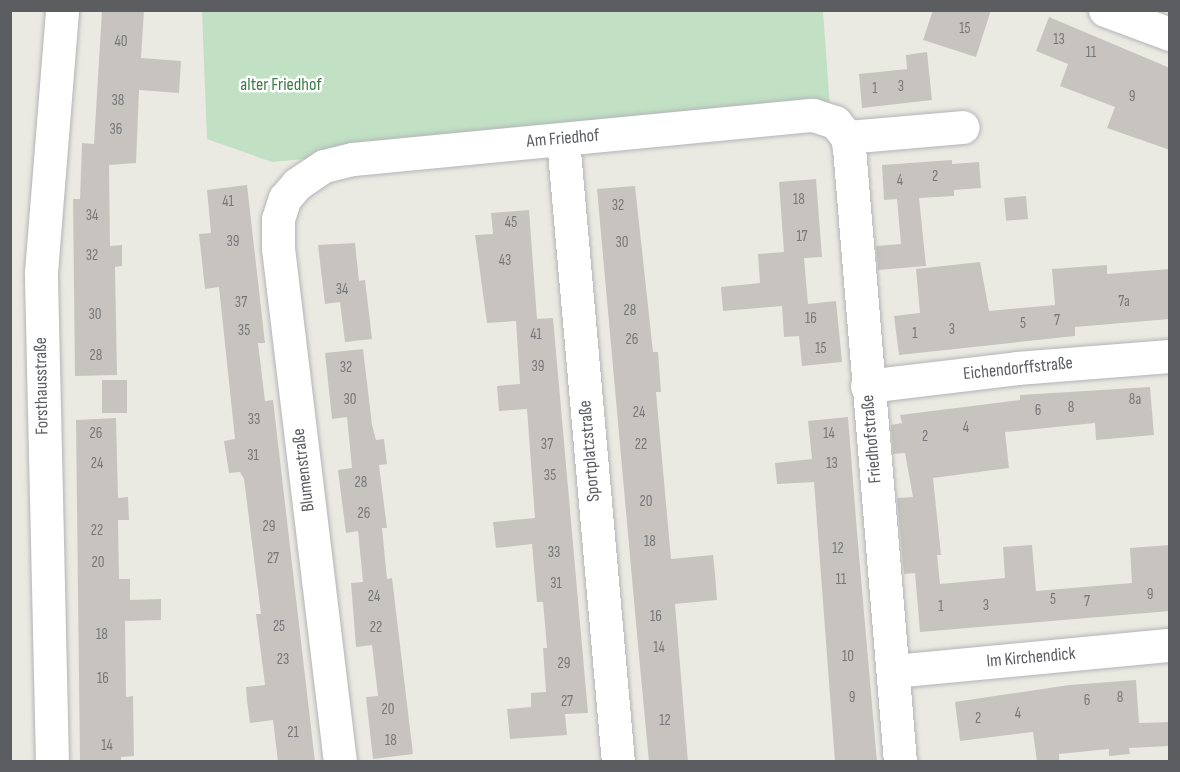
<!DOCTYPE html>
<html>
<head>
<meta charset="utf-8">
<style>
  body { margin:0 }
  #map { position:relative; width:1180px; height:772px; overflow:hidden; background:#ebeae2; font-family:"Sofia Sans Condensed",sans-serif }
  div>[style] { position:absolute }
  .green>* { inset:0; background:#c1e0c4 }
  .building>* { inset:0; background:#c7c4bf; transform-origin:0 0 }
  .roads { filter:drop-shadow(0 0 2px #b3b4b8) drop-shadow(0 0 2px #b3b4b8) }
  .minor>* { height:33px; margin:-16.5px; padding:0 16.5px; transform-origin:16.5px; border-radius:16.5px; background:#fff }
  span { translate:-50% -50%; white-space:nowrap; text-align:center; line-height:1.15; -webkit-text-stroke:5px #fff; paint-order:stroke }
  .number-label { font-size:15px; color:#767778 }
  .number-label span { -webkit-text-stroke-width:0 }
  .park-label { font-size:18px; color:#3e7c46 }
  .street-label { font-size:18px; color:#5b5d61 }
  .frame { position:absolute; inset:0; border:12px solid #5b5d61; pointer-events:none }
</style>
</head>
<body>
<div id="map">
  <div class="green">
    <i style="clip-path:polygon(202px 11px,823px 11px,830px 109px,272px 162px,207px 139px)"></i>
  </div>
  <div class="building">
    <i style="clip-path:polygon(102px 10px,144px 10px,141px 58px,181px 61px,179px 93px,139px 90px,136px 163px,109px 165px,110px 246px,122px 245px,122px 266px,115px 267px,117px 375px,75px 376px,73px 199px,80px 199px,82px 143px,94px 144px)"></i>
    <i style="clip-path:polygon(933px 10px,991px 10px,976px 57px,923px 40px)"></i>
    <i style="clip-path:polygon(1049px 17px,1170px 68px,1170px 150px,1107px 128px,1115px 107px,1060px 86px,1068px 64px,1036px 51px)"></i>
    <i style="clip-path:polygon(927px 52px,932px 100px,862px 108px,859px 74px,907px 69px,906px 55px)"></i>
    <i style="clip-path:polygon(952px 160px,952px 164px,979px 162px,981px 188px,954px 190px,954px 196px,919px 198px,926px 266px,878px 270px,876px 246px,901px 244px,897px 199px,884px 200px,882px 165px)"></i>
    <i style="clip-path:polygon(816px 179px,822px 257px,804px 258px,808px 304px,836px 301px,842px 362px,802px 366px,799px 336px,784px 337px,782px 306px,723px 311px,721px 287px,760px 283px,758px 254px,784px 252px,779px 182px)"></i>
    <i style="clip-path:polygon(247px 185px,265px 343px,258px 343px,265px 401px,273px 400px,315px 762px,278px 762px,273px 720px,250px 723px,247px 701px,246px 687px,265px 685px,256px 614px,261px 614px,244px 479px,240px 472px,229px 473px,224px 441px,235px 439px,219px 287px,205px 289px,199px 234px,211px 233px,207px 190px)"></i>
    <i style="clip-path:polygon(635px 186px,653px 352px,658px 352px,661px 392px,656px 392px,671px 559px,713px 555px,715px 574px,717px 600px,675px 604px,688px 762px,649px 762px,637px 634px,597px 189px)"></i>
    <i style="left:1026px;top:196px;width:23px;height:22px;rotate:85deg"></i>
    <i style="clip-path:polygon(529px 210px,537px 319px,553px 318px,588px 713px,565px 714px,567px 735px,510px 739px,507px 709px,531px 707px,531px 693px,546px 692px,543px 648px,547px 648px,543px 602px,537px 602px,532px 544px,496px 548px,493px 522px,535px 518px,527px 409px,499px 411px,497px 386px,520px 384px,516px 321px,487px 323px,475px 235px,493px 234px,491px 213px)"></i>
    <i style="clip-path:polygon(355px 243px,359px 281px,365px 280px,372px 339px,345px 342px,340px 302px,325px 304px,318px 245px)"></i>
    <i style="clip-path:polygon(980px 262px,989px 311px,1055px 305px,1052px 269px,1107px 265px,1107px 274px,1170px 269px,1170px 319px,1075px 327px,1075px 336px,899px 355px,894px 316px,920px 313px,916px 269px)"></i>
    <i style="clip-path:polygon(363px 349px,372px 425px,376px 440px,384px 439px,387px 464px,379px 465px,387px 528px,382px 528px,387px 579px,392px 578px,413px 754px,373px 759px,366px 697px,378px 696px,372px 645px,356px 647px,351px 583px,363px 582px,358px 531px,346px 533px,338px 470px,352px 468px,347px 417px,332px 419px,325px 353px)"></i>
    <i style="left:127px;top:380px;width:33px;height:25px;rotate:90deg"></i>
    <i style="clip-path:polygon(1150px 387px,1154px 435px,1096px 440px,1095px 423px,1005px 432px,1009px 468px,933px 478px,941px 555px,937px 555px,940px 584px,1005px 578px,1003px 547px,1032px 545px,1036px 591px,1132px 583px,1130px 548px,1170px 545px,1170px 611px,920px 632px,915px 573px,904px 574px,897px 498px,913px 497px,905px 453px,893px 454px,891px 425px,902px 423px,900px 415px,1020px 400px,1020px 395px)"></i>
    <i style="clip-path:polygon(848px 417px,857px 532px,877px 762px,835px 762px,814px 482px,777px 484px,775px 463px,812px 459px,808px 421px)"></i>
    <i style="clip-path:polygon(116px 418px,118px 498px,128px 497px,129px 520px,118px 520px,119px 579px,130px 579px,130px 600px,161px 599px,161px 620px,125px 621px,126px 697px,133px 696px,134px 756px,121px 757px,121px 762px,80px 762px,76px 420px)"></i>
    <i style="clip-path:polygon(1136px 680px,1139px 723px,1170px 722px,1170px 746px,1129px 748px,1130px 754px,1109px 756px,1109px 749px,1059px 754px,1059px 762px,1037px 762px,1033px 732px,960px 741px,955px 702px,1069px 685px)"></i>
  </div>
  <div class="roads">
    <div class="minor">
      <i style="left:1105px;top:10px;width:69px;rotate:20.3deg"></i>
      <i style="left:847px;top:137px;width:116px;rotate:-4.9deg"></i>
      <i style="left:563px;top:140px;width:624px;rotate:84.95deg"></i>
      <i style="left:867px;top:386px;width:151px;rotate:-6.8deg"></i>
      <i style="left:1017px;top:368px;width:153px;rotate:-4.5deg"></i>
      <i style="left:893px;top:671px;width:278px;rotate:-5.4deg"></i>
      <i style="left:52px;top:762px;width:490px;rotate:-91.3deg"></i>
      <i style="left:41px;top:272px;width:263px;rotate:-85.4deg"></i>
      <i style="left:340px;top:762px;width:518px;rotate:-96.88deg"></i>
      <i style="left:278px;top:248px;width:29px;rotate:-90deg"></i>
      <i style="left:278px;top:219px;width:22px;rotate:-72deg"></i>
      <i style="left:285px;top:198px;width:18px;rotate:-49deg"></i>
      <i style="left:297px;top:184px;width:32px;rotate:-34deg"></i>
      <i style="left:324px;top:166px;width:30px;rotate:-14deg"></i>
      <i style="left:353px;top:159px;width:462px;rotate:-5.5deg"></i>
      <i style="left:813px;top:115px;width:23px;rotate:18deg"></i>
      <i style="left:835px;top:122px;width:19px;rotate:51deg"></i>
      <i style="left:847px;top:137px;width:11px;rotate:80deg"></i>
      <i style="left:849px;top:148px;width:616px;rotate:85.25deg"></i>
    </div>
  </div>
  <div class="number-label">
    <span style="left:965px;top:29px">15</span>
    <span style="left:1059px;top:40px">13</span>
    <span style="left:121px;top:42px">40</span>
    <span style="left:1091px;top:53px">11</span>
    <span style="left:901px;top:87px">3</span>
    <span style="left:875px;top:89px">1</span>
    <span style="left:1132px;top:97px">9</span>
    <span style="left:118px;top:101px">38</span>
    <span style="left:116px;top:130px">36</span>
    <span style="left:935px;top:177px">2</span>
    <span style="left:900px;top:181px">4</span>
    <span style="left:799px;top:200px">18</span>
    <span style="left:228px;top:202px">41</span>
    <span style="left:618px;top:206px">32</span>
    <span style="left:92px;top:216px">34</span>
    <span style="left:511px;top:223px">45</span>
    <span style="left:802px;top:237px">17</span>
    <span style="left:233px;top:242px">39</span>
    <span style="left:622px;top:243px">30</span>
    <span style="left:92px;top:256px">32</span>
    <span style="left:505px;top:261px">43</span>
    <span style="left:342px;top:290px">34</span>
    <span style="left:1124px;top:302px">7a</span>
    <span style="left:241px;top:303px">37</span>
    <span style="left:630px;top:311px">28</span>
    <span style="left:95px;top:315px">30</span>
    <span style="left:811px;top:319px">16</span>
    <span style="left:1057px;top:321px">7</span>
    <span style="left:1023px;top:324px">5</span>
    <span style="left:952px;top:330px">3</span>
    <span style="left:244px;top:331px">35</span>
    <span style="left:915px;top:334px">1</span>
    <span style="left:536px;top:335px">41</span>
    <span style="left:632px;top:340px">26</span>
    <span style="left:821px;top:349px">15</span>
    <span style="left:96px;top:356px">28</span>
    <span style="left:538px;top:367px">39</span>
    <span style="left:346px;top:368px">32</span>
    <span style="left:350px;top:400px">30</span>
    <span style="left:1135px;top:400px">8a</span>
    <span style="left:1071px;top:408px">8</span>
    <span style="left:1038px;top:411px">6</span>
    <span style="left:639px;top:413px">24</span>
    <span style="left:254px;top:420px">33</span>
    <span style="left:966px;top:428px">4</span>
    <span style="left:96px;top:434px">26</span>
    <span style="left:829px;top:434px">14</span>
    <span style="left:925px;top:437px">2</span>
    <span style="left:547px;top:445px">37</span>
    <span style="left:641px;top:445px">22</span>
    <span style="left:253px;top:456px">31</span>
    <span style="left:97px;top:464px">24</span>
    <span style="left:832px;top:464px">13</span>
    <span style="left:550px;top:476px">35</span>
    <span style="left:361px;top:483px">28</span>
    <span style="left:646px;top:502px">20</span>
    <span style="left:364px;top:514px">26</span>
    <span style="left:269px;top:527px">29</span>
    <span style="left:97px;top:531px">22</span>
    <span style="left:650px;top:542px">18</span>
    <span style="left:838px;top:549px">12</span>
    <span style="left:554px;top:553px">33</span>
    <span style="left:273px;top:559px">27</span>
    <span style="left:98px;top:563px">20</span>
    <span style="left:841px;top:580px">11</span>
    <span style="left:556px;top:584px">31</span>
    <span style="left:1150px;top:595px">9</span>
    <span style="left:374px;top:597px">24</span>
    <span style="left:1053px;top:600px">5</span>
    <span style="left:1087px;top:602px">7</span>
    <span style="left:986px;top:606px">3</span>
    <span style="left:941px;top:607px">1</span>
    <span style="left:656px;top:617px">16</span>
    <span style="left:279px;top:627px">25</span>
    <span style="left:376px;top:628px">22</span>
    <span style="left:102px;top:635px">18</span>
    <span style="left:659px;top:648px">14</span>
    <span style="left:848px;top:657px">10</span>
    <span style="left:283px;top:660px">23</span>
    <span style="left:564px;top:664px">29</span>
    <span style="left:103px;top:679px">16</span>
    <span style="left:852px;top:698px">9</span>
    <span style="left:1120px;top:698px">8</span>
    <span style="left:1087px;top:701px">6</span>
    <span style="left:567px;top:702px">27</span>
    <span style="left:388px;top:710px">20</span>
    <span style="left:1018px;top:714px">4</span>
    <span style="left:978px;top:719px">2</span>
    <span style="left:665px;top:721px">12</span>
    <span style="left:293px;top:733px">21</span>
    <span style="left:391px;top:741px">18</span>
    <span style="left:107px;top:746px">14</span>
  </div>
  <div class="park-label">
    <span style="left:281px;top:85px">alter Friedhof</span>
  </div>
  <div class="street-label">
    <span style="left:563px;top:139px;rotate:-5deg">Am Friedhof</span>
    <span style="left:1018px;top:369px;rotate:-6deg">Eichendorffstraße</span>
    <span style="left:42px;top:386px;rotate:-91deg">Forsthausstraße</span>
    <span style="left:872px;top:439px;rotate:-95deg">Friedhofstraße</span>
    <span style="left:590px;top:451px;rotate:-95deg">Sportplatzstraße</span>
    <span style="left:304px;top:470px;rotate:-97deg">Blumenstraße</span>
    <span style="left:1031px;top:658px;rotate:-5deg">Im Kirchendick</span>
  </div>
  <div class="frame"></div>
</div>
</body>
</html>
